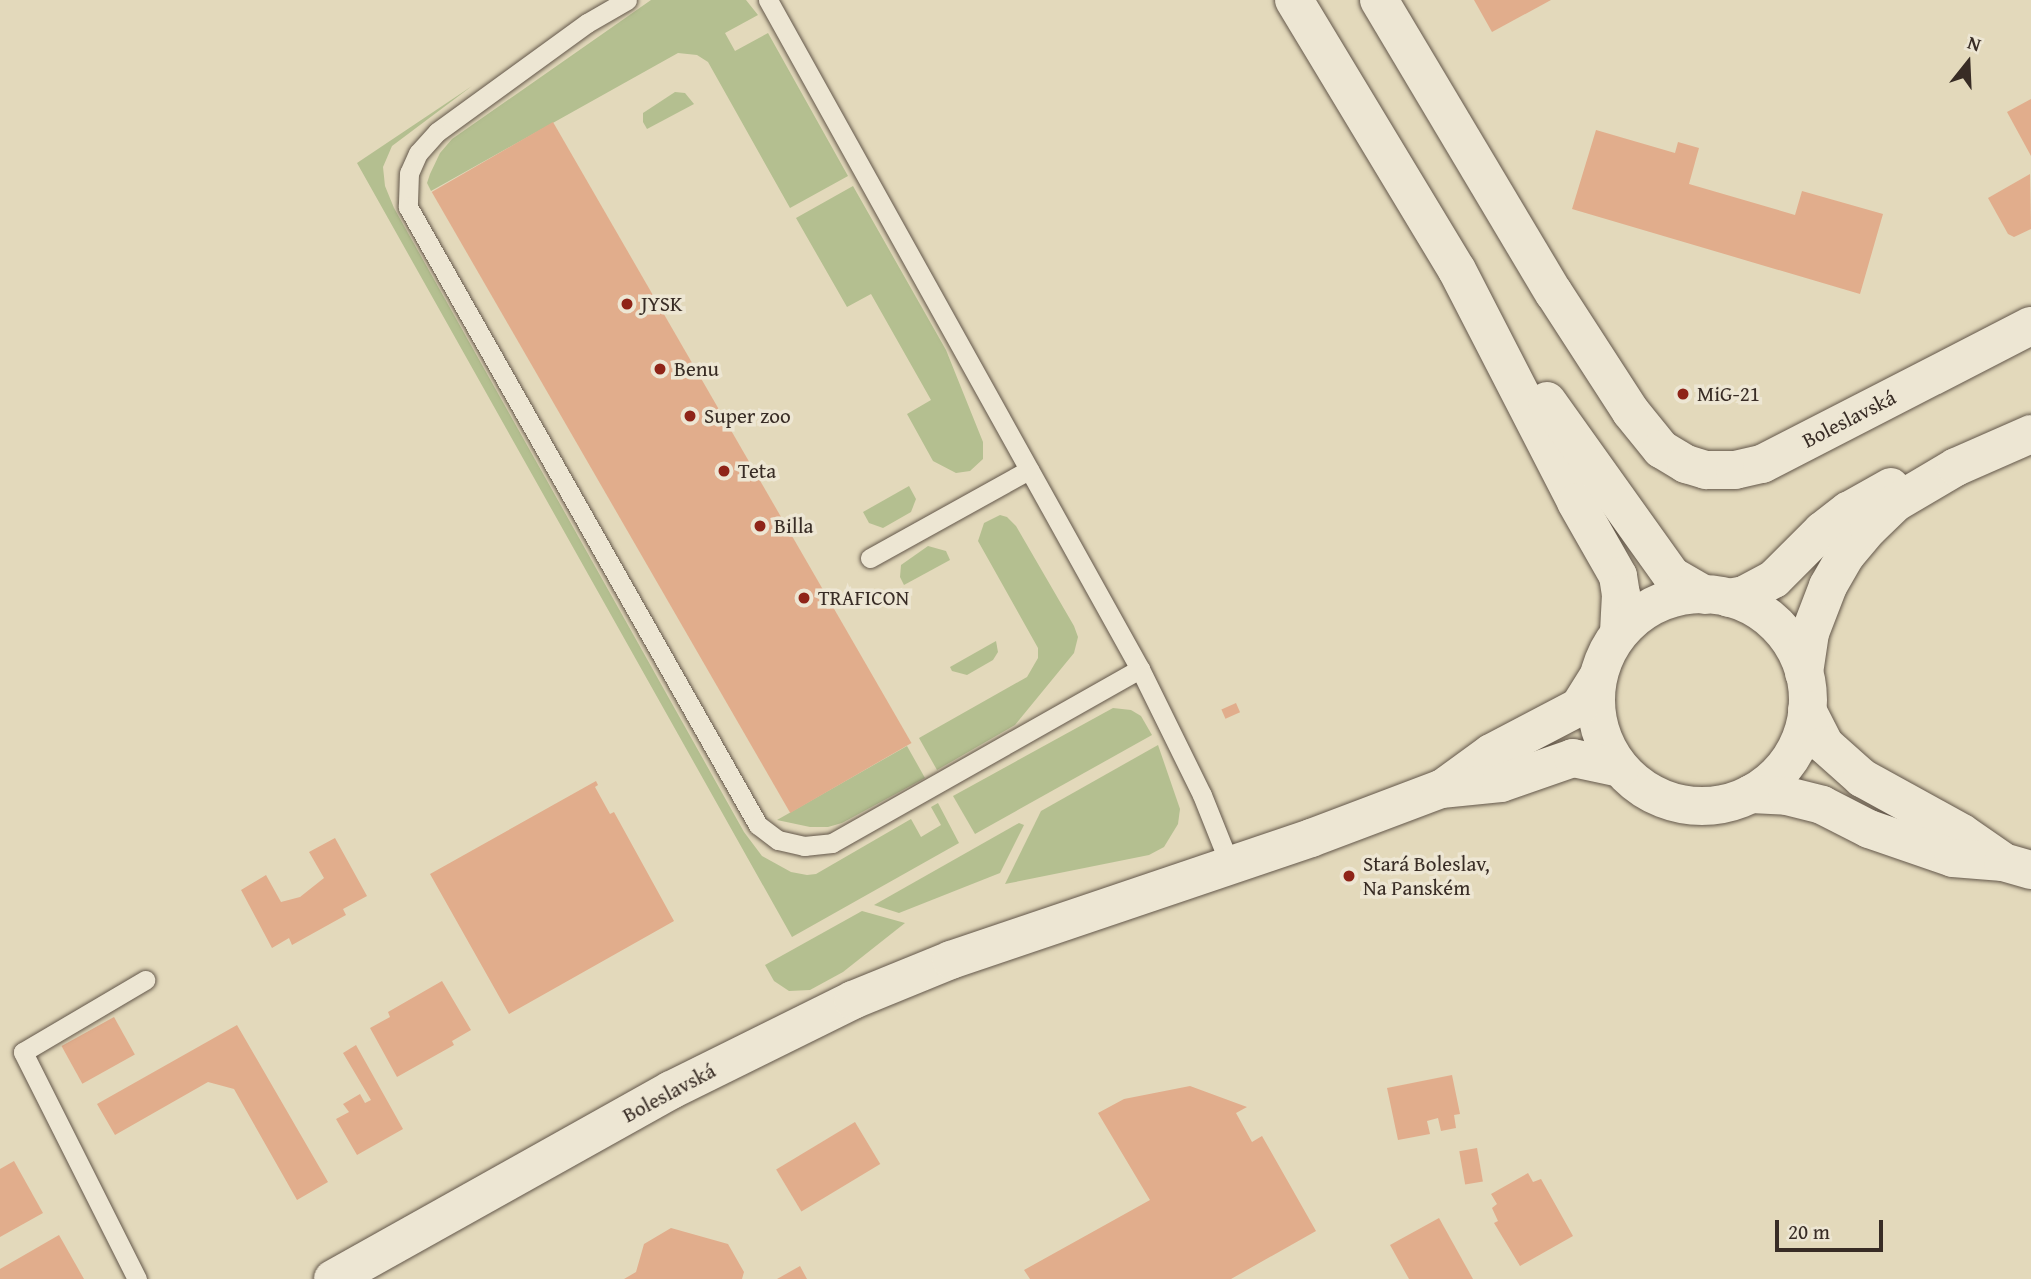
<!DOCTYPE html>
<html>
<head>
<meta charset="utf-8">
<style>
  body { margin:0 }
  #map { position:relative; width:2031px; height:1279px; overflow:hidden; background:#e3d9bb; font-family:"Gentium Book Plus",serif }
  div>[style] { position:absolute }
  .green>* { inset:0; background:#b4bf90 }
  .building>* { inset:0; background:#e1ad8c; transform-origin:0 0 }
  .roads { filter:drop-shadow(0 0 2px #63574a) drop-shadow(0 0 2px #63574a) }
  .lane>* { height:19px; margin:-9.5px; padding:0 9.5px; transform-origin:9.5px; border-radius:9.5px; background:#ede6d3 }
  .street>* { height:38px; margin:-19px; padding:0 19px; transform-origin:19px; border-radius:19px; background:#ede6d3 }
  .secondary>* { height:38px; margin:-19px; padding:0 19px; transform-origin:19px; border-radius:19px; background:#ede6d3 }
  .secondary>.ring { margin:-19px; padding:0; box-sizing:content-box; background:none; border:38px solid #ede6d3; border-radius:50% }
  .dots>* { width:19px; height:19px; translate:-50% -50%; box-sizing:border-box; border:4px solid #ede6d3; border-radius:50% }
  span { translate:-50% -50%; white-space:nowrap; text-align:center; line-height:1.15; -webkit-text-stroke:7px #ede6d3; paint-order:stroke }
  .poi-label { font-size:21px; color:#382c25 }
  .left { translate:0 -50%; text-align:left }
  .street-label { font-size:21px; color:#382c25 }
  .north { position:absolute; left:1933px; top:28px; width:70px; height:70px; -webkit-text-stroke:5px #ede6d3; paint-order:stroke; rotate:18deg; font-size:19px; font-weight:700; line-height:28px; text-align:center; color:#382c25 }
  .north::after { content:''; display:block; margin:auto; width:24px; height:32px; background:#382c25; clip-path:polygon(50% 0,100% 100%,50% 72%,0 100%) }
  .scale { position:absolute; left:1775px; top:1220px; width:108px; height:32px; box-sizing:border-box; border:4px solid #382c25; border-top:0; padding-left:9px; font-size:21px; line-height:24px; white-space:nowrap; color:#382c25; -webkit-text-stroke:5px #ede6d3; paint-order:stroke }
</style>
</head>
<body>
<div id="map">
  <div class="green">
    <i style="clip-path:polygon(651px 0,746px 0,758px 15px,725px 33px,735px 51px,768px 33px,848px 176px,790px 208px,708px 62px,697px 55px,678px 53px,431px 191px,427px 183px,430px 174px,440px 153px,452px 139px)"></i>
    <i style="clip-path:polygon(472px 86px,392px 146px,383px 167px,385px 186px,394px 208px,744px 832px,762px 856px,791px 872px,807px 875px,816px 874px,911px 819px,921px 837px,941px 825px,931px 807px,938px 803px,959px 843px,792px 937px,357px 163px)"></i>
    <i style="clip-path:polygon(675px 92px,685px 93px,694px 104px,647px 129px,643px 122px,643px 113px)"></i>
    <i style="clip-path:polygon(853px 186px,946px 350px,983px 442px,983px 459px,970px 471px,956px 473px,933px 461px,907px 414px,931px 400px,871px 294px,847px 307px,796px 218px)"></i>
    <i style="clip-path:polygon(909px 486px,916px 499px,911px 512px,883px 528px,869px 523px,863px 512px)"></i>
    <i style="clip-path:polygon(1000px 515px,1007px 517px,1016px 526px,1074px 626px,1078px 637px,1074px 653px,1015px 725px,937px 770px,919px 738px,1027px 677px,1038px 658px,1038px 648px,978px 541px,984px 523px)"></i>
    <i style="clip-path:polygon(928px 546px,946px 551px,950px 560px,904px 585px,900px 577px,901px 565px)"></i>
    <i style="clip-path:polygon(996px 641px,998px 652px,993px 660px,967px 675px,952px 671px,950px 667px)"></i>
    <i style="clip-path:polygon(1113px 708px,1131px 710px,1141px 716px,1152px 735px,975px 834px,953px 796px)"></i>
    <i style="clip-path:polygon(1158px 745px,1180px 809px,1178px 824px,1164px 847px,1149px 855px,1005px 884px,1041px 811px)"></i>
    <i style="clip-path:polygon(907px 746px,925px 778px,842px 823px,828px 827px,810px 827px,777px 820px)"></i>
    <i style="clip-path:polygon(1019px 823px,1024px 825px,1000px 873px,899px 913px,874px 905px)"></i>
    <i style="clip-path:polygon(862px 911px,905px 923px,843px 972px,810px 990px,789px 991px,774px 981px,765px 965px)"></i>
  </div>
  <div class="building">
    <i style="clip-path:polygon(1474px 0,1551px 0,1492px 32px)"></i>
    <i style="clip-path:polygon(2031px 99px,2031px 156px,2007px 112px)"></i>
    <i style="left:553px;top:122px;width:717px;height:140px;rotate:60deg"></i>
    <i style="clip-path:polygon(1596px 130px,1675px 153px,1678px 142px,1699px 148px,1689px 184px,1795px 215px,1802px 191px,1883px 214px,1860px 294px,1572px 209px)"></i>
    <i style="clip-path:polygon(2030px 174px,2031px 229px,2014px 237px,2008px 234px,1988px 198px)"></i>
    <i style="left:1236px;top:703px;width:10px;height:16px;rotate:66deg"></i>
    <i style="clip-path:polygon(596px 781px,598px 785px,595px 787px,610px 814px,614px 812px,674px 921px,509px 1014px,430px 874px)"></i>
    <i style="clip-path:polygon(335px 838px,367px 896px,343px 909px,346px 915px,292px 945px,289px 938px,272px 948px,241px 890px,266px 875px,281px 902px,300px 897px,324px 878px,309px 852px)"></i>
    <i style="clip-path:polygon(442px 981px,471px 1030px,452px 1041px,454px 1045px,397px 1077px,370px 1028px,390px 1017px,388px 1012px)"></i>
    <i style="left:114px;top:1017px;width:43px;height:60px;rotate:61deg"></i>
    <i style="clip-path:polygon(237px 1025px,328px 1182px,297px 1200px,234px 1089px,208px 1082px,115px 1135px,97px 1104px)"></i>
    <i style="clip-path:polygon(356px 1045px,403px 1129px,357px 1155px,336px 1119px,349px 1112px,343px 1104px,360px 1094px,365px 1103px,371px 1100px,343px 1053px)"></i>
    <i style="clip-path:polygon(1452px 1075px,1460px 1114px,1454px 1115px,1456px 1128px,1441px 1131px,1438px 1118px,1427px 1121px,1430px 1134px,1398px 1140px,1387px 1088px)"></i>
    <i style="clip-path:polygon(1190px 1086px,1247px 1107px,1236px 1113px,1252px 1142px,1262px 1136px,1316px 1231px,1231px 1279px,1030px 1279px,1024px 1270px,1150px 1200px,1098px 1113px,1124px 1099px)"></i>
    <i style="left:855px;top:1122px;width:49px;height:92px;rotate:59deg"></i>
    <i style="left:1477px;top:1148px;width:34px;height:18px;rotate:80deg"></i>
    <i style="clip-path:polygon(14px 1161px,43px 1213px,0 1237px,0 1169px)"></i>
    <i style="clip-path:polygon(1528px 1173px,1533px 1182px,1541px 1179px,1573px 1236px,1520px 1266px,1494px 1223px,1498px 1221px,1492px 1208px,1497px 1204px,1491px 1194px)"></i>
    <i style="clip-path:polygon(1439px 1218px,1473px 1279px,1409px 1279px,1390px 1245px)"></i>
    <i style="clip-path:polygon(671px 1228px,728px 1244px,744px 1272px,742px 1279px,624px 1279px,636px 1272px,644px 1244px)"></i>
    <i style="clip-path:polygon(59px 1235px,84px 1279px,0 1279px,0 1269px)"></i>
    <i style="clip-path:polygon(800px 1266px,807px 1279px,777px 1279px)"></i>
  </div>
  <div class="roads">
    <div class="lane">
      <i style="left:627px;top:0;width:46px;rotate:150.1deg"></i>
      <i style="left:587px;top:23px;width:185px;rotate:144deg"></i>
      <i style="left:437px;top:132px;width:28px;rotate:132deg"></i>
      <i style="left:418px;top:153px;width:22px;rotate:114deg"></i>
      <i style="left:409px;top:173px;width:34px;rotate:92deg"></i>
      <i style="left:408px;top:207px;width:710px;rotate:60.48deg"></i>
      <i style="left:758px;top:825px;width:25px;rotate:37deg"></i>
      <i style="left:778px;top:840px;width:27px;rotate:13deg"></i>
      <i style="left:804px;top:846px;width:28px;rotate:-6deg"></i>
      <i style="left:832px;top:843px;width:354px;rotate:-29.5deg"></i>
      <i style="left:768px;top:0;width:765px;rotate:60.92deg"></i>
      <i style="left:1140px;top:669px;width:140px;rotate:63.8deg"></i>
      <i style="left:1202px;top:795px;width:75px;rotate:68.2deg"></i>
      <i style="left:870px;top:558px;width:182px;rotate:-29deg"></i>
      <i style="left:137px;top:1279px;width:254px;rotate:-116.7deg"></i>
      <i style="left:23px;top:1052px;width:142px;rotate:-30.5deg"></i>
    </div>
    <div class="street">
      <i style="left:1379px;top:0;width:341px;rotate:59.2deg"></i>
      <i style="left:1554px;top:293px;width:142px;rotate:57.1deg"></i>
      <i style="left:1631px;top:412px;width:48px;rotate:51deg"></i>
      <i style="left:1661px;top:449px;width:29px;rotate:31deg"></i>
      <i style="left:1686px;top:464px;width:21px;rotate:17deg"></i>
      <i style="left:1706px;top:470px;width:29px"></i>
      <i style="left:1735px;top:470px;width:28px;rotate:-13deg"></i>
      <i style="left:1762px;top:464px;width:302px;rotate:-27.2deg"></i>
    </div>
    <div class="secondary">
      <i style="left:1294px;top:0;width:315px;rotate:58.9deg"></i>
      <i style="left:1457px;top:270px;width:261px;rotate:62.8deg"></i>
      <i style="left:1576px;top:502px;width:85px;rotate:60.4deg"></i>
      <i style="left:1618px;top:576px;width:18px;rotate:81deg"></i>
      <i style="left:1621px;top:594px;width:39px;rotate:93deg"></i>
      <i style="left:1547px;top:401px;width:215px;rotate:54.5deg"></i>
      <i style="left:1672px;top:576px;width:38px;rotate:30deg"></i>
      <i class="ring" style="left:1596px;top:594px;width:174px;height:174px"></i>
      <i style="left:1729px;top:598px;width:15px;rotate:-11deg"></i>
      <i style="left:1744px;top:595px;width:34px;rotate:-28deg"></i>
      <i style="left:1774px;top:579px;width:68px;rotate:-45deg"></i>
      <i style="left:1822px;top:531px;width:33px;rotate:-38deg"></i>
      <i style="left:1848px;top:511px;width:49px;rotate:-29.2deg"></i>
      <i style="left:1804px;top:673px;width:40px;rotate:-81.5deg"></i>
      <i style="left:1810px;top:633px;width:50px;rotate:-69deg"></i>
      <i style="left:1828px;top:586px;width:36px;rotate:-60deg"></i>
      <i style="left:1846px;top:555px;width:35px;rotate:-50deg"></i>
      <i style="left:1869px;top:528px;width:36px;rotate:-44deg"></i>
      <i style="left:1895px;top:503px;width:71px;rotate:-30.5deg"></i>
      <i style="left:1956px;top:467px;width:82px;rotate:-23.7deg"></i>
      <i style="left:1807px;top:710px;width:39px;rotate:63deg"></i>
      <i style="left:1825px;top:745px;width:50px;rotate:41.7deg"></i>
      <i style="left:1862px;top:778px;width:114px;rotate:28.8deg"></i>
      <i style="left:1962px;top:833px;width:47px;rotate:34.7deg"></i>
      <i style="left:1443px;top:788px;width:59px;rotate:-36.1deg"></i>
      <i style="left:1491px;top:753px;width:99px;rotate:-27.6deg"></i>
      <i style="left:1579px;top:707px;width:36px;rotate:-58deg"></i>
      <i style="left:1751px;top:794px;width:36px;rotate:3deg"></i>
      <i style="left:1787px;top:796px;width:36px;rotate:14deg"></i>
      <i style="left:1822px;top:805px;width:53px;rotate:27.1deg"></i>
      <i style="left:1869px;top:829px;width:89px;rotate:19deg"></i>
      <i style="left:1953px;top:858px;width:50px;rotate:4.6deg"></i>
      <i style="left:2003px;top:862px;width:29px;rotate:16deg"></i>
      <i style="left:333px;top:1279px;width:387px;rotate:-29.2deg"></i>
      <i style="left:671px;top:1090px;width:203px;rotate:-26.3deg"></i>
      <i style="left:853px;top:1000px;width:106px;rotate:-22.2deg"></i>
      <i style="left:951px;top:960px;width:380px;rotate:-18.7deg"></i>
      <i style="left:1311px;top:838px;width:139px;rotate:-20.7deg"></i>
      <i style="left:1441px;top:789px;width:60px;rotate:-5.7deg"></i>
      <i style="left:1501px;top:783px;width:76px;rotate:-19.1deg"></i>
      <i style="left:1573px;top:758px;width:48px;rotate:12deg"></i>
    </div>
  </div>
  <div class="dots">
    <i style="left:627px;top:304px;background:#8f2418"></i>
    <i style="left:660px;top:369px;background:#8f2418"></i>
    <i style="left:1683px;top:394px;background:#8f2418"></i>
    <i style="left:690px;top:416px;background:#8f2418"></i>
    <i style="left:724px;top:471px;background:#8f2418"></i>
    <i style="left:760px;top:526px;background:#8f2418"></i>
    <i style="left:804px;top:598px;background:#8f2418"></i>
    <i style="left:1349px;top:876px;background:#8f2418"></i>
  </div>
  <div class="poi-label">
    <span class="left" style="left:641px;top:304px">JYSK</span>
    <span class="left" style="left:674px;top:369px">Benu</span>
    <span class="left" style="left:1697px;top:394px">MiG-21</span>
    <span class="left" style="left:704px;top:416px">Super zoo</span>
    <span class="left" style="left:738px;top:471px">Teta</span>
    <span class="left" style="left:774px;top:526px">Billa</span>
    <span class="left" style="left:818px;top:598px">TRAFICON</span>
    <span class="left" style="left:1363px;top:876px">Stará Boleslav,<br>Na Panském</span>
  </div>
  <div class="street-label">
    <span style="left:1849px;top:419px;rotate:-27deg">Boleslavská</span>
    <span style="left:669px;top:1093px;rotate:-28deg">Boleslavská</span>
  </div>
  <div class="north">N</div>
  <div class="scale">20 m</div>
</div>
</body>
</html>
